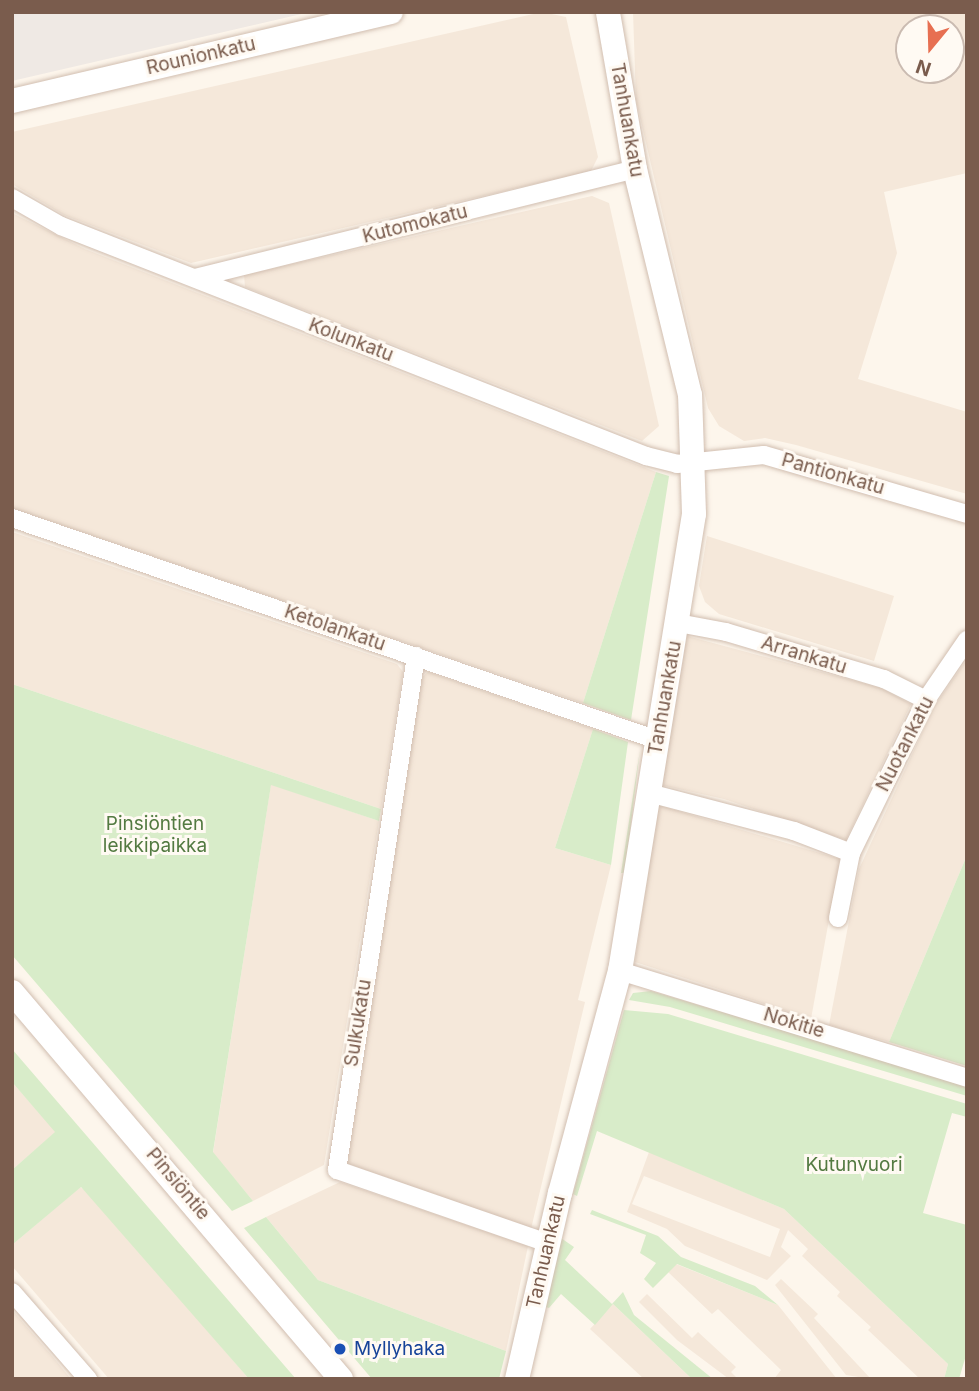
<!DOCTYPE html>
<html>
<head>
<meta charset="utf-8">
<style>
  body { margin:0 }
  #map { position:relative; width:979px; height:1391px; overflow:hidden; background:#fdf6ec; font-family:Inter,sans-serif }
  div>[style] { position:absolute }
  .residential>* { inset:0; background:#f5e8da }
  .industrial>* { inset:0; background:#efe9e4 }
  .green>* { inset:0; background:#d8ecc9 }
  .roads { filter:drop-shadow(0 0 2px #d1beb0) drop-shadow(0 0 2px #d1beb0) }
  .street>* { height:18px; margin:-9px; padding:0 9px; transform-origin:9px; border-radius:9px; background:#fff }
  .secondary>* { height:24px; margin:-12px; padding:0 12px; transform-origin:12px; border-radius:12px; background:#fff }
  .dots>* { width:19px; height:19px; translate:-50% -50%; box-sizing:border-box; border:4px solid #fffaf3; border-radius:50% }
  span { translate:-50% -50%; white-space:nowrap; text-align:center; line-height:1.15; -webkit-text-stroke:6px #fffaf3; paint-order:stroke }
  .street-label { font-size:19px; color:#7a5c4d }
  .park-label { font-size:19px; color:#537a41 }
  .transit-label { font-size:19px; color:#164399 }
  .left { translate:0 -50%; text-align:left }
  .frame { position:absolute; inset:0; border:14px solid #7a5c4d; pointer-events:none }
  .north { position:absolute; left:895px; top:14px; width:70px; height:70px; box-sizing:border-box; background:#fffaf3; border:2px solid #cabbb1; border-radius:50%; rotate:199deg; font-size:19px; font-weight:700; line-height:28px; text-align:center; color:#7a5c4d }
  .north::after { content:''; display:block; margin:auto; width:24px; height:32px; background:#e76f51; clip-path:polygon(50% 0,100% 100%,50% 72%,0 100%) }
</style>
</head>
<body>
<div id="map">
  <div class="residential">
    <i style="clip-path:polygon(542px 12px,566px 17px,598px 157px,591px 171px,191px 263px,64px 215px,12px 184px,12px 132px)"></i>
    <i style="clip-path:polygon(evenodd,633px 12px,967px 12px,967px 173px,884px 192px,897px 253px,858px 379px,967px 412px,967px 494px,796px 445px,765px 438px,744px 441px,719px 426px,708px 408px,636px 100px,633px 12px,909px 28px,951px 28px,951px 70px,909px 70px,909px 28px)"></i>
    <i style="clip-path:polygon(592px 196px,609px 203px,659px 426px,642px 441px,245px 287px,244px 275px)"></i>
    <i style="clip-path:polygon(12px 213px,85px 249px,656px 472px,583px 703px,12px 508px)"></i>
    <i style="clip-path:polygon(12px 532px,397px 664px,403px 672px,381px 809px,12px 684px)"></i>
    <i style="clip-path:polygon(707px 536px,894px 596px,874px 661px,719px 614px,705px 602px,699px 586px)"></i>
    <i style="clip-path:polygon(687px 636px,881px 688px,911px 704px,846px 840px,724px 799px,661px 785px)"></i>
    <i style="clip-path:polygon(967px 659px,967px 855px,889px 1042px,829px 1025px,859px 869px,934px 707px)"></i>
    <i style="clip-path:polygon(428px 672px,593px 729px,555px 848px,611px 865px,578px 1000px,585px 1002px,531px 1229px,346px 1163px,420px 679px)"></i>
    <i style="clip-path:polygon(271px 784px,379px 821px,324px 1165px,253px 1201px,213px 1153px)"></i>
    <i style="clip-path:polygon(658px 805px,840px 859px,811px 1019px,635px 962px)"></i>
    <i style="clip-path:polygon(12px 1082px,56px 1132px,12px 1170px)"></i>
    <i style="clip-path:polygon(evenodd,649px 1152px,784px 1209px,948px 1364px,944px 1379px,920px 1379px,868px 1330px,871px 1327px,837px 1296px,840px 1292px,802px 1256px,808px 1249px,788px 1230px,781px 1247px,791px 1256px,767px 1280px,685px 1246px,667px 1229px,627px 1212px,649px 1152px,644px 1176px,780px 1229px,770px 1257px,632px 1204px,644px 1176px)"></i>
    <i style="clip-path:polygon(340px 1182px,528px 1246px,506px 1351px,318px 1280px,266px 1217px)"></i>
    <i style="clip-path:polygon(80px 1187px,90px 1194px,249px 1379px,109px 1379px,12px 1266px,12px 1245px)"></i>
    <i style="clip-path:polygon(676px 1264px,778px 1305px,837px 1379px,774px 1379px,781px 1370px,718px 1309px,712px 1314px,668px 1272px)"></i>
    <i style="clip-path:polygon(781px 1279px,818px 1314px,814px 1318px,871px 1379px,846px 1375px,775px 1285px)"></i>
    <i style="clip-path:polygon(647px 1294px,692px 1338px,698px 1332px,736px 1367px,731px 1372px,738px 1379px,729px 1379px,677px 1340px,639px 1302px)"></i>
    <i style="clip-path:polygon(613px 1304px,692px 1379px,644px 1379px,590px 1329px)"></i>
    <i style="clip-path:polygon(12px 1310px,53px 1357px,71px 1379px,12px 1379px)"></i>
  </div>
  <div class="industrial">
    <i style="clip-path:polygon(12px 12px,310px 12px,12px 81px)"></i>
  </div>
  <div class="green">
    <i style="clip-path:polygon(656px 472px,669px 476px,631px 720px,583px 703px)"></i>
    <i style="clip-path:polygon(12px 684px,381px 809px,379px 821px,271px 785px,213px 1152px,253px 1201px,232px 1211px,12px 955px)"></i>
    <i style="clip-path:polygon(593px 729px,628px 742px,611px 865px,555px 848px)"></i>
    <i style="clip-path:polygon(640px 750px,625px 873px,621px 873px)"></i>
    <i style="clip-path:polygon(967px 855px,967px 1066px,889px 1042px)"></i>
    <i style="clip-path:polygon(651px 991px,967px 1085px,967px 1096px,670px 1007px,629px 1000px,633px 993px)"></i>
    <i style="clip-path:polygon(624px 1010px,668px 1014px,967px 1104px,967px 1117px,952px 1113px,923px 1213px,967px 1225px,967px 1352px,959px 1379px,944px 1379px,948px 1364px,784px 1209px,597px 1131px,577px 1196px,573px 1194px)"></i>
    <i style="clip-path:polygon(12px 1049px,296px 1379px,249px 1379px,81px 1187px,12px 1245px,12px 1170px,55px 1132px,12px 1082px)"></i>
    <i style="clip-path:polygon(592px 1210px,658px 1236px,681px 1257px,755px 1286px,778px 1305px,677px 1264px,653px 1288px,644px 1279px,656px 1263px,640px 1253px,646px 1235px,590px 1214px)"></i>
    <i style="clip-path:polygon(266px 1217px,318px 1280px,506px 1351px,499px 1379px,372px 1379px,244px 1228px)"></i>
    <i style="clip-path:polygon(558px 1236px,574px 1247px,565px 1260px,612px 1304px,623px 1292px,634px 1315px,713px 1379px,692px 1379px,613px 1304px,595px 1325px,561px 1294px,549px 1308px,542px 1306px)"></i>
  </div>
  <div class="roads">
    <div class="street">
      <i style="left:12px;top:198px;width:56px;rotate:29.7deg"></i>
      <i style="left:61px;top:226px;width:629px;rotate:21.46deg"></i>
      <i style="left:646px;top:456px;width:32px;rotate:14deg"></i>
      <i style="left:677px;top:464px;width:87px;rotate:-5.9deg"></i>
      <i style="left:764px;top:455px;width:211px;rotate:16.2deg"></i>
      <i style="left:195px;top:278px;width:453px;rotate:-13.9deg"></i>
      <i style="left:12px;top:518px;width:682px;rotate:18.99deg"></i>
      <i style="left:678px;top:623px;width:49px;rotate:10.6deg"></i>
      <i style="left:726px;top:632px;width:165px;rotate:16.6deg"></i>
      <i style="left:884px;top:679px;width:47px;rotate:26.6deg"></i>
      <i style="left:416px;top:656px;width:520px;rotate:98.74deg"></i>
      <i style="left:337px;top:1170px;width:223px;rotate:19.1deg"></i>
      <i style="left:649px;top:793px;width:150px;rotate:14.7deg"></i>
      <i style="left:794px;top:831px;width:61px;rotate:21.1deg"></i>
      <i style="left:851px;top:853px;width:170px;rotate:-63.9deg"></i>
      <i style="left:926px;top:700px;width:73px;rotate:-55.7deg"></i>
      <i style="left:838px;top:918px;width:66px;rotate:-78.7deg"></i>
      <i style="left:620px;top:971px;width:363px;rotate:17.1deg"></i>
      <i style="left:12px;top:1292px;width:116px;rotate:48.9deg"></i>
    </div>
    <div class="secondary">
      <i style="left:12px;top:101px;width:389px;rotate:-13.2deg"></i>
      <i style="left:12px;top:992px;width:508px;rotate:49.63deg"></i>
      <i style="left:517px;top:1379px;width:191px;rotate:-77deg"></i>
      <i style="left:560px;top:1193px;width:230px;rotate:-74.9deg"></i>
      <i style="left:620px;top:971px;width:463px;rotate:-80.8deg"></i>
      <i style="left:694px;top:514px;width:119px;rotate:-91.9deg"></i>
      <i style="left:690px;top:395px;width:233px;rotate:-103.7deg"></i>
      <i style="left:635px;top:169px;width:159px;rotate:-99.8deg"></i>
    </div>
  </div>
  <div class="dots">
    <i style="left:340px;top:1349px;background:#1a4fb4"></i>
  </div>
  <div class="street-label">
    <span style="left:201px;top:56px;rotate:-13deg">Rounionkatu</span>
    <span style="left:627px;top:120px;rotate:80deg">Tanhuankatu</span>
    <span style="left:415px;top:224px;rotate:-14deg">Kutomokatu</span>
    <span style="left:351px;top:340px;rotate:21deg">Kolunkatu</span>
    <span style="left:833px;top:474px;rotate:16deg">Pantionkatu</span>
    <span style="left:335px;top:628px;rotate:19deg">Ketolankatu</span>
    <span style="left:804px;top:655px;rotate:17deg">Arrankatu</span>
    <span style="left:665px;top:698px;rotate:-80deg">Tanhuankatu</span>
    <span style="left:905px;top:744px;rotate:-63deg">Nuotankatu</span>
    <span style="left:358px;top:1023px;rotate:-81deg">Sulkukatu</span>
    <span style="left:794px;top:1023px;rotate:17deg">Nokitie</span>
    <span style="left:178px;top:1184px;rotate:50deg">Pinsiöntie</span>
    <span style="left:546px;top:1252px;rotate:-77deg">Tanhuankatu</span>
  </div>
  <div class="park-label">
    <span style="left:155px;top:835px">Pinsiöntien<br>leikkipaikka</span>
    <span style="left:854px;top:1165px">Kutunvuori</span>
  </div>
  <div class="transit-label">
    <span class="left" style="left:354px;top:1349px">Myllyhaka</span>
  </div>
  <div class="frame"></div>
  <div class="north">N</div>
</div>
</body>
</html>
